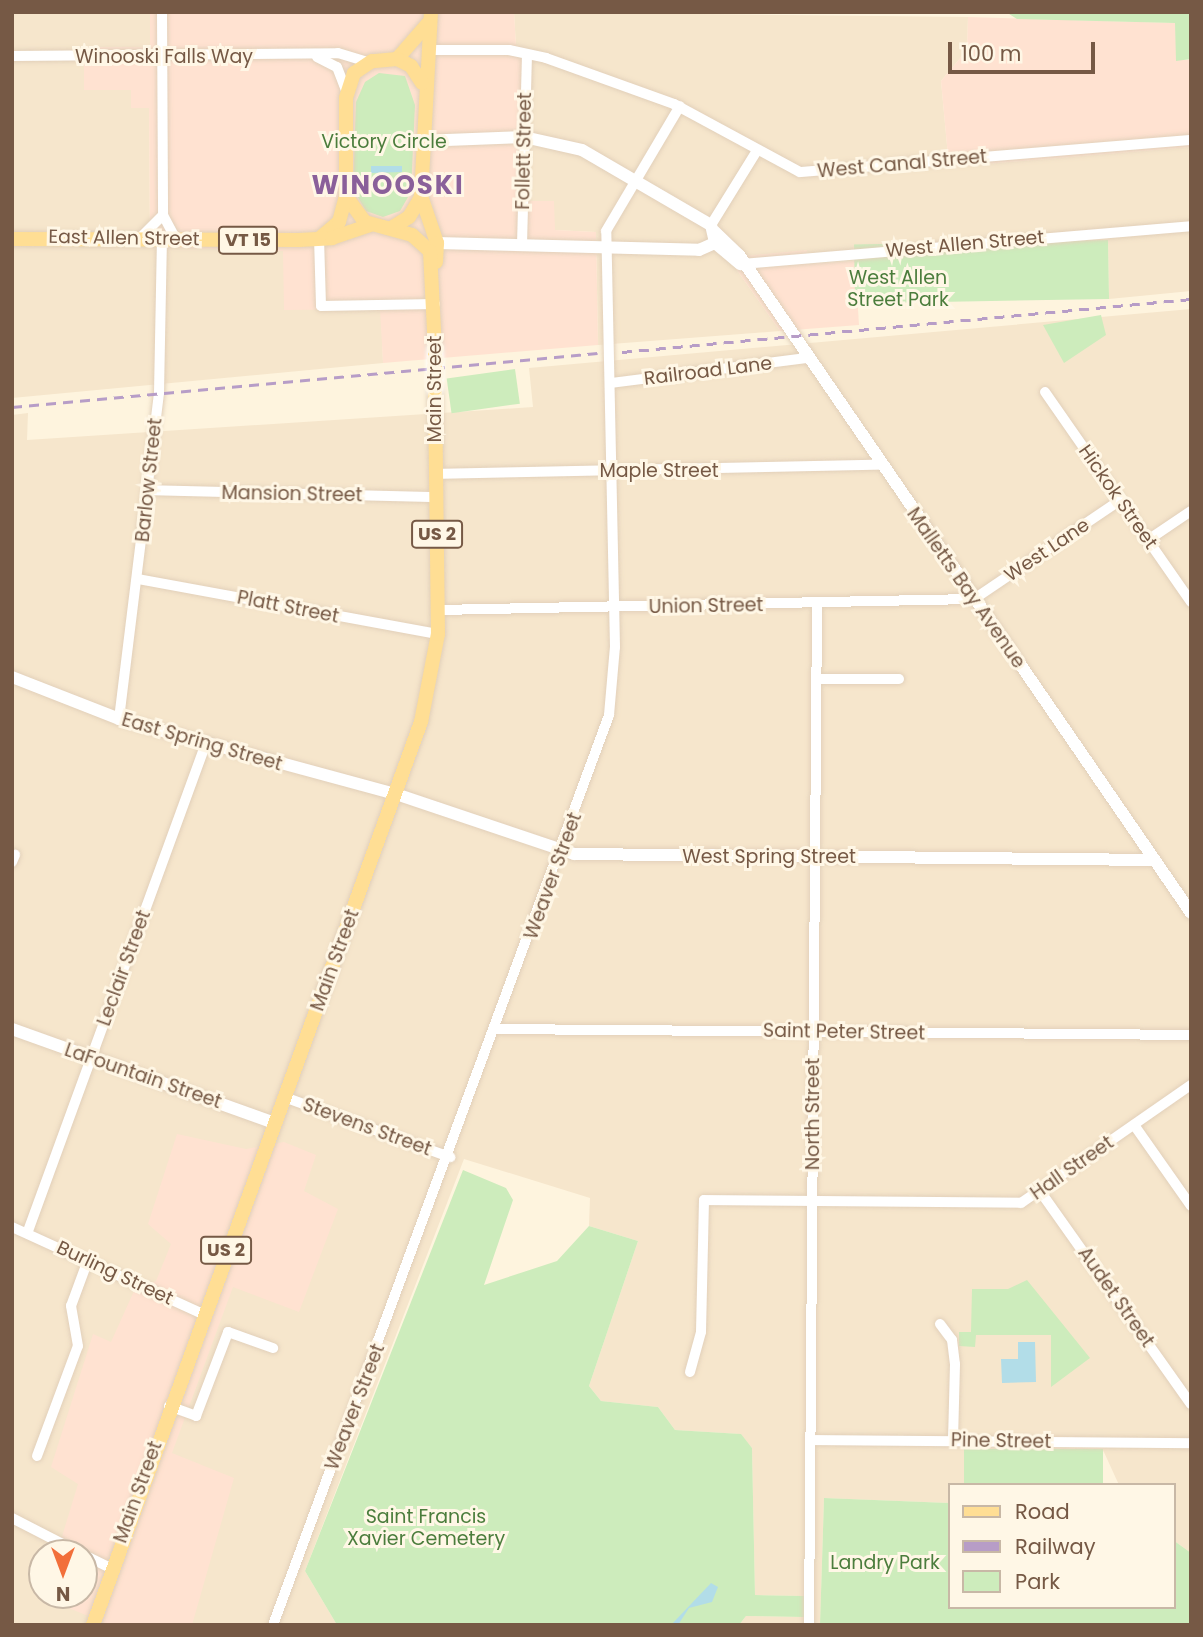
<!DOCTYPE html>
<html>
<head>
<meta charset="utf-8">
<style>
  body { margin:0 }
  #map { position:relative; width:1203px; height:1637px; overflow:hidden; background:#fef4de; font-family:Poppins,sans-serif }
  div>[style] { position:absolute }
  .residential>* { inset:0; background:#f6e6cc }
  .commercial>* { inset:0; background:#ffe2d1 }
  .green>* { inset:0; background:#cdecbc; transform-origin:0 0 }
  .water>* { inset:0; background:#b2dde8 }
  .roads { filter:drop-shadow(0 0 2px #e2d0ba) drop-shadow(0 0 2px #e2d0ba) }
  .minor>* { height:10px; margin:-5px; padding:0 5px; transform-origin:5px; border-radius:5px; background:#fff }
  .tertiary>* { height:12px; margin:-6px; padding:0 6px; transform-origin:6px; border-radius:6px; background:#fff }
  .primary>* { height:14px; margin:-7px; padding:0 7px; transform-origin:7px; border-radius:7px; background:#ffde94 }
  .rail>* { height:2.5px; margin-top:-1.25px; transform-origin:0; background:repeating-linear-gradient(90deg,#b79dc7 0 10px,transparent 0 17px) }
  .bridges { filter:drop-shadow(0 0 2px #fff) drop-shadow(0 0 2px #fff) }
  .primary-bridge>* { height:14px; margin:-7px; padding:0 7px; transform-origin:7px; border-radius:7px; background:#ffde94 }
  span { translate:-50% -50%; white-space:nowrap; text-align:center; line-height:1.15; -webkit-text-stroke:6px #fff7e6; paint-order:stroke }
  .shield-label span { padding:2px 5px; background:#fff7e6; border:2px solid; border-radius:5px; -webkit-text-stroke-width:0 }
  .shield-label { font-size:18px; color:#765945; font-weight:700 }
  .street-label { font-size:19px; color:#765945 }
  .park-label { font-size:19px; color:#4b7d3c }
  .district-label { font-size:26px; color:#8a609a; font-weight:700; letter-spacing:2px }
  .frame { position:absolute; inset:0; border:14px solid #765945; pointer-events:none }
  .legend { position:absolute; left:948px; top:1483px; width:228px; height:126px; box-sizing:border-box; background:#fff7e6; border:2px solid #c8b8a6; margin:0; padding:9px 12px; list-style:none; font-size:21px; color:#765945 }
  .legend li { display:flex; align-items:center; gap:14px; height:35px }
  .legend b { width:35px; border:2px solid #c8b8a6 }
  .north { position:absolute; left:28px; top:1539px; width:70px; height:70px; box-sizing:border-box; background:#fff7e6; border:2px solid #c8b8a6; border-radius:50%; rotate:180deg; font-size:19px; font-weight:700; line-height:28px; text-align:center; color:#765945 }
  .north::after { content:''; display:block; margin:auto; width:24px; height:32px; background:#f26f3a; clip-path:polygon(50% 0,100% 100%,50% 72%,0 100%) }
  .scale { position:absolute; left:948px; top:42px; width:147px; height:32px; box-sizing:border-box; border:4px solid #765945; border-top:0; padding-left:9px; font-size:21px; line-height:24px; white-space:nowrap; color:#765945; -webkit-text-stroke:5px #fff7e6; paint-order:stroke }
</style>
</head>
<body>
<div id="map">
  <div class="residential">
    <i style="clip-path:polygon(12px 12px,150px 12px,150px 47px,84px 48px,84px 90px,131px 90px,149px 108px,150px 246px,283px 251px,381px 309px,383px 363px,12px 398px)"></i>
    <i style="clip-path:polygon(514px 12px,968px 17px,967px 50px,941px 81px,949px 167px,1191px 147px,1191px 291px,1109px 299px,1108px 240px,808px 264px,807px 250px,736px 269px,780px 331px,598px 345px,596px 232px,555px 230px,528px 201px,529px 64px,516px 46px)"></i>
    <i style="clip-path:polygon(evenodd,1191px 309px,1191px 1553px,1173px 1540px,1173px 1485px,1119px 1485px,1103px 1450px,964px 1450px,964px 1485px,949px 1485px,949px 1503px,824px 1498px,820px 1625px,739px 1625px,746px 1616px,804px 1617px,804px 1596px,755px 1595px,752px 1448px,740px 1434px,675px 1430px,658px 1407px,601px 1401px,589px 1386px,638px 1241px,589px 1226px,590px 1198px,464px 1159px,305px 1571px,337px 1625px,12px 1625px,12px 415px,28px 413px,27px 440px,533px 407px,529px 368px,1191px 309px,42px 1553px,84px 1553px,84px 1595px,42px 1595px,42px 1553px)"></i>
  </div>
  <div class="commercial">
    <i style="clip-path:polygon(150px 12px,514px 12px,516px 46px,529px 64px,528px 201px,554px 201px,555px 230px,596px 232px,598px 345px,383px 363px,380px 309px,284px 310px,283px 251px,150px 247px,149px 108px,131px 108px,131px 90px,84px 90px,84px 47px,150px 47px)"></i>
    <i style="clip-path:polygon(968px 17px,1176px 23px,1176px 60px,1191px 60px,1191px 147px,949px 167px,941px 81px,967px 50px)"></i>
    <i style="clip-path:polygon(807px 250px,808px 264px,855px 261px,859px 325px,780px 331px,736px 269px,744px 256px)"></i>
    <i style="clip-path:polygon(177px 1134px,246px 1149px,284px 1142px,316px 1155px,304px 1191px,338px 1209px,299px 1312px,233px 1287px,172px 1453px,234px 1478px,192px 1625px,110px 1625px,42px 1597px,84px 1595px,84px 1553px,57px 1553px,78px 1484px,51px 1467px,93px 1334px,111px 1342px,134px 1291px,156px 1281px,171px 1244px,148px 1224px)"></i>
  </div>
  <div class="green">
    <i style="clip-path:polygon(1006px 12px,1191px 12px,1191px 59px,1176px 61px,1175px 23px,1017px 19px)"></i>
    <i style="clip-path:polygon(379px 73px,405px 76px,415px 105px,411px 192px,400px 211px,383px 217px,366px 211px,353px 189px,356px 102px,365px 82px)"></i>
    <i style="left:1108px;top:240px;width:59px;height:254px;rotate:89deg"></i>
    <i style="clip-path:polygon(1101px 315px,1106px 335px,1064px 363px,1043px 325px)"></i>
    <i style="left:515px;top:369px;width:35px;height:69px;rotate:82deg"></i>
    <i style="clip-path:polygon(463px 1170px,506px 1188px,513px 1200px,484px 1285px,557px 1261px,589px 1226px,638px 1241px,589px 1386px,601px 1401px,658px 1407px,675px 1430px,741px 1434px,752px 1448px,755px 1595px,804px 1596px,804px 1617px,746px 1616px,739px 1625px,337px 1625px,305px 1571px)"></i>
    <i style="clip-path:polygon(1027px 1280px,1090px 1358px,1051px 1387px,1051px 1335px,976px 1335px,975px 1347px,959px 1346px,959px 1332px,971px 1332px,972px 1289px,1008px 1289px)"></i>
    <i style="left:964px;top:1449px;width:139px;height:36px"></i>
    <i style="clip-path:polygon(824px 1498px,949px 1503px,949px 1607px,1173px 1607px,1173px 1540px,1191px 1553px,1191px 1625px,820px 1625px)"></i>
  </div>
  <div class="water">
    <i style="clip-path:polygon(371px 166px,402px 166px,402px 172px,371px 173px)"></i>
    <i style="clip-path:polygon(1018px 1342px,1035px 1342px,1036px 1382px,1002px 1383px,1001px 1359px,1018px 1359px)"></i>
    <i style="clip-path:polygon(711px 1583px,718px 1587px,712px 1602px,689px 1608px,678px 1625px,671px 1625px)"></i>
  </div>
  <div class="roads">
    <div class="minor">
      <i style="left:162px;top:12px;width:203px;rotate:89.7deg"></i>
      <i style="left:163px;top:215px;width:27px;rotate:62deg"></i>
      <i style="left:431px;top:50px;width:78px"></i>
      <i style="left:509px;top:50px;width:38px;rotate:12deg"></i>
      <i style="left:546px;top:58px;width:136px;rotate:19.8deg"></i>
      <i style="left:674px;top:104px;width:143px;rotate:28.4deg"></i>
      <i style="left:800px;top:172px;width:392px;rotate:-4.7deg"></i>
      <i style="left:12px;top:56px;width:326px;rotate:-0.5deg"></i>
      <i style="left:338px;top:53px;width:31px;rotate:17deg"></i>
      <i style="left:317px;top:57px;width:22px;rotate:27deg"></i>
      <i style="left:337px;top:67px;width:26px;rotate:69deg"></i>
      <i style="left:711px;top:225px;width:86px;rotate:-58.3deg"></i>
      <i style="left:319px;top:238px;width:68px;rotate:88.3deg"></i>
      <i style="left:321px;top:306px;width:114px;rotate:-1deg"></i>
      <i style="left:139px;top:239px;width:34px;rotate:-45deg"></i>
      <i style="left:522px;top:245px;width:188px;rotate:-88.5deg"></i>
      <i style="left:741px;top:264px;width:452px;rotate:-4.8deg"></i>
      <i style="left:611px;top:383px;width:196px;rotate:-7.3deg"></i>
      <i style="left:1045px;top:392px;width:256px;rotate:55.2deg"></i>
      <i style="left:436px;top:474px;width:445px;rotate:-1.2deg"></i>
      <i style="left:148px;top:490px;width:288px;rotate:1.4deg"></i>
      <i style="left:1148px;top:540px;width:52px;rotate:-34deg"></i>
      <i style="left:138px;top:579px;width:305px;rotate:10.4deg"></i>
      <i style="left:438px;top:610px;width:536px;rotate:-1.18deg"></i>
      <i style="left:974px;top:599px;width:176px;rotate:-34.1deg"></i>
      <i style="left:816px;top:679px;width:83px"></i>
      <i style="left:119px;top:719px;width:328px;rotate:-83deg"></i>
      <i style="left:159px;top:393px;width:154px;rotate:-88.9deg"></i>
      <i style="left:12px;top:862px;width:8px;rotate:-67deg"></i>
      <i style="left:496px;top:1029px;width:695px;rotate:0.49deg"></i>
      <i style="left:284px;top:1097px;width:177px;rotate:19.9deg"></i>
      <i style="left:1134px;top:1125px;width:99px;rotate:54.9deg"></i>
      <i style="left:1040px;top:1191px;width:261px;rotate:54.7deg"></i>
      <i style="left:12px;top:1227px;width:210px;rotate:24.5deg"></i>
      <i style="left:28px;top:1231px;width:519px;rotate:-69.96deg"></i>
      <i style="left:940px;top:1324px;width:20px;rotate:53deg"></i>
      <i style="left:952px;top:1340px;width:24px;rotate:83deg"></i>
      <i style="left:955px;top:1364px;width:77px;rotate:91.5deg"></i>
      <i style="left:690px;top:1372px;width:41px;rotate:-74.6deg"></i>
      <i style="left:701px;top:1332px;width:132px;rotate:-88.7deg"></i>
      <i style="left:704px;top:1200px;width:317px;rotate:0.5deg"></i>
      <i style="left:1021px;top:1203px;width:207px;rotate:-34.8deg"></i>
      <i style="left:169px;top:1406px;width:29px;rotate:20deg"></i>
      <i style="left:196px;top:1416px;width:90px;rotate:-69.1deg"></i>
      <i style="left:228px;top:1332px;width:48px;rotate:19.6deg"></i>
      <i style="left:812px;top:1440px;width:379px;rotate:0.5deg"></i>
      <i style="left:37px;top:1456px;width:117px;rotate:-69.6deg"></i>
      <i style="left:78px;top:1346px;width:41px;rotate:-99.9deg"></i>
      <i style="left:71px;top:1306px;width:49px;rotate:-69.7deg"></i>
      <i style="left:12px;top:1518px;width:76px;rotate:27.2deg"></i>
      <i style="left:84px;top:1555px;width:30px;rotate:26deg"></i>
      <i style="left:273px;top:1625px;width:970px;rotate:-69.73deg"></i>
      <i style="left:609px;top:715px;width:68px;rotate:-85deg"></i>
      <i style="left:615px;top:647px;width:416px;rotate:-91.2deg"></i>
      <i style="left:606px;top:231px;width:145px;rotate:-59.4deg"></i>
      <i style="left:809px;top:1625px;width:1021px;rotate:-89.55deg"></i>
    </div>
    <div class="tertiary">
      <i style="left:421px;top:141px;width:103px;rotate:-2.2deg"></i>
      <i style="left:524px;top:137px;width:59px;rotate:12.6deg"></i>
      <i style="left:582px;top:150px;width:149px;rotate:30.2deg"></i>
      <i style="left:711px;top:225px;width:18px;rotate:77deg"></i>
      <i style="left:715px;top:243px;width:33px;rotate:40deg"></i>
      <i style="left:714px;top:231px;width:35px;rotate:44deg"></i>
      <i style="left:739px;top:255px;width:798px;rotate:55.51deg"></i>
      <i style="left:437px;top:243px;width:262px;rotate:1.5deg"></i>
      <i style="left:699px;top:250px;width:24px;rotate:-24deg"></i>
      <i style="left:12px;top:677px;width:115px;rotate:21.4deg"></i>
      <i style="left:119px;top:719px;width:287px;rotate:15.2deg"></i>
      <i style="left:396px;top:794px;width:188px;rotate:18.6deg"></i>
      <i style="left:574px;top:854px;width:578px;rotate:0.59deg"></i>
      <i style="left:12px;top:1029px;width:278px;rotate:19.7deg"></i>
    </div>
    <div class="primary">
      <i style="left:431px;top:12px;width:184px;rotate:93.1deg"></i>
      <i style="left:421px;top:196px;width:50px;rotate:71.2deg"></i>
      <i style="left:437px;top:243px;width:19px;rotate:93deg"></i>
      <i style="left:397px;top:59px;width:50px;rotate:-49deg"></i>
      <i style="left:422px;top:83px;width:20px;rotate:-123deg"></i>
      <i style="left:411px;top:66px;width:16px;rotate:-153deg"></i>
      <i style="left:397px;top:59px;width:25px;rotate:175deg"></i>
      <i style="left:372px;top:61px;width:22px;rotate:146deg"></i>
      <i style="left:354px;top:73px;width:26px;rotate:108deg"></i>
      <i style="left:346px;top:98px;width:98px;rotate:90deg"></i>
      <i style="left:346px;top:196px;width:32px;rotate:54deg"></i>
      <i style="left:365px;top:222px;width:49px;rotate:15.5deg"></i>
      <i style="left:412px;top:235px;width:24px;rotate:42deg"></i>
      <i style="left:430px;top:251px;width:98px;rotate:87.1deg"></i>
      <i style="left:393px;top:227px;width:19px;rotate:-32deg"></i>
      <i style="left:409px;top:217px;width:23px;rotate:-59deg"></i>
      <i style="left:321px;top:237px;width:23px;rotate:-40deg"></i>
      <i style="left:339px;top:222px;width:27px;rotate:-75deg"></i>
      <i style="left:12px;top:239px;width:287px;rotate:0.2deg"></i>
      <i style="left:299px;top:240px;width:33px;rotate:-3deg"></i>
      <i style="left:332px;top:238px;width:40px;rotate:-18.9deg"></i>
      <i style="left:93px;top:1625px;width:961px;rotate:-70.04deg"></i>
      <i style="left:421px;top:722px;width:90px;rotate:-79.1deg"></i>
      <i style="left:438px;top:634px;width:245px;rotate:-90.7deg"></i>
    </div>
  </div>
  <div class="rail">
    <i style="left:622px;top:352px;width:571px;rotate:-5.32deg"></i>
    <i style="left:12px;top:407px;width:588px;rotate:-5.26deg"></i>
  </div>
  <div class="bridges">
    <div class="primary-bridge">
      <i style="left:435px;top:389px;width:40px;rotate:-90deg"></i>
    </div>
  </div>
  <div class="shield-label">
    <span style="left:248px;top:240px">VT 15</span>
    <span style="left:437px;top:534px">US 2</span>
    <span style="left:226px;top:1250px">US 2</span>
  </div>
  <div class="street-label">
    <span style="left:164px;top:57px">Winooski Falls Way</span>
    <span style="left:524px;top:151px;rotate:-89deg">Follett Street</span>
    <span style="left:902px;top:164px;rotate:-5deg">West Canal Street</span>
    <span style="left:124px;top:238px;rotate:1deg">East Allen Street</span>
    <span style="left:965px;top:244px;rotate:-5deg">West Allen Street</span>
    <span style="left:708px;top:371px;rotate:-7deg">Railroad Lane</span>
    <span style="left:435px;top:389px;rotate:-90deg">Main Street</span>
    <span style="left:659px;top:471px">Maple Street</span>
    <span style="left:149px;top:480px;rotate:-84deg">Barlow Street</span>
    <span style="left:292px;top:494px;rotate:1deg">Mansion Street</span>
    <span style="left:1118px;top:497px;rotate:55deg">Hickok Street</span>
    <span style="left:1047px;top:550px;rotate:-34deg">West Lane</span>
    <span style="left:966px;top:588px;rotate:55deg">Malletts Bay Avenue</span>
    <span style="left:706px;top:606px;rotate:-1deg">Union Street</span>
    <span style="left:288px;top:607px;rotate:11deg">Platt Street</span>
    <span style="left:202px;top:742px;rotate:16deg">East Spring Street</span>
    <span style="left:769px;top:857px">West Spring Street</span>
    <span style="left:553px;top:876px;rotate:-70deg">Weaver Street</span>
    <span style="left:335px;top:960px;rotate:-70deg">Main Street</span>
    <span style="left:124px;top:968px;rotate:-70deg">Leclair Street</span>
    <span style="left:844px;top:1032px;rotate:1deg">Saint Peter Street</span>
    <span style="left:143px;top:1076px;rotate:19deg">LaFountain Street</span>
    <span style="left:813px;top:1114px;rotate:-90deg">North Street</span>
    <span style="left:367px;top:1127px;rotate:20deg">Stevens Street</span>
    <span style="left:1072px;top:1168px;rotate:-35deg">Hall Street</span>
    <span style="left:115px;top:1273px;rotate:25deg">Burling Street</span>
    <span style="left:1116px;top:1297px;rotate:55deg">Audet Street</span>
    <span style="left:355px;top:1407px;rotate:-69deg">Weaver Street</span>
    <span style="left:1001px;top:1441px;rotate:1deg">Pine Street</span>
    <span style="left:138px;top:1492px;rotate:-70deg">Main Street</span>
  </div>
  <div class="park-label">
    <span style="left:384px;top:142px">Victory Circle</span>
    <span style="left:898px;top:289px">West Allen<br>Street Park</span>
    <span style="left:426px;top:1528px">Saint Francis<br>Xavier Cemetery</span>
    <span style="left:885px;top:1563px">Landry Park</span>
  </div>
  <div class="district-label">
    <span style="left:388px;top:186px">WINOOSKI</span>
  </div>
  <div class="frame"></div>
  <ul class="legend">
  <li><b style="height:9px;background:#ffde94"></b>Road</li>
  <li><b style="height:9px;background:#b79dc7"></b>Railway</li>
  <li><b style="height:19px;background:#cdecbc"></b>Park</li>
  </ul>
  <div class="north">N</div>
  <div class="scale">100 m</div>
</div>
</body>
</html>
